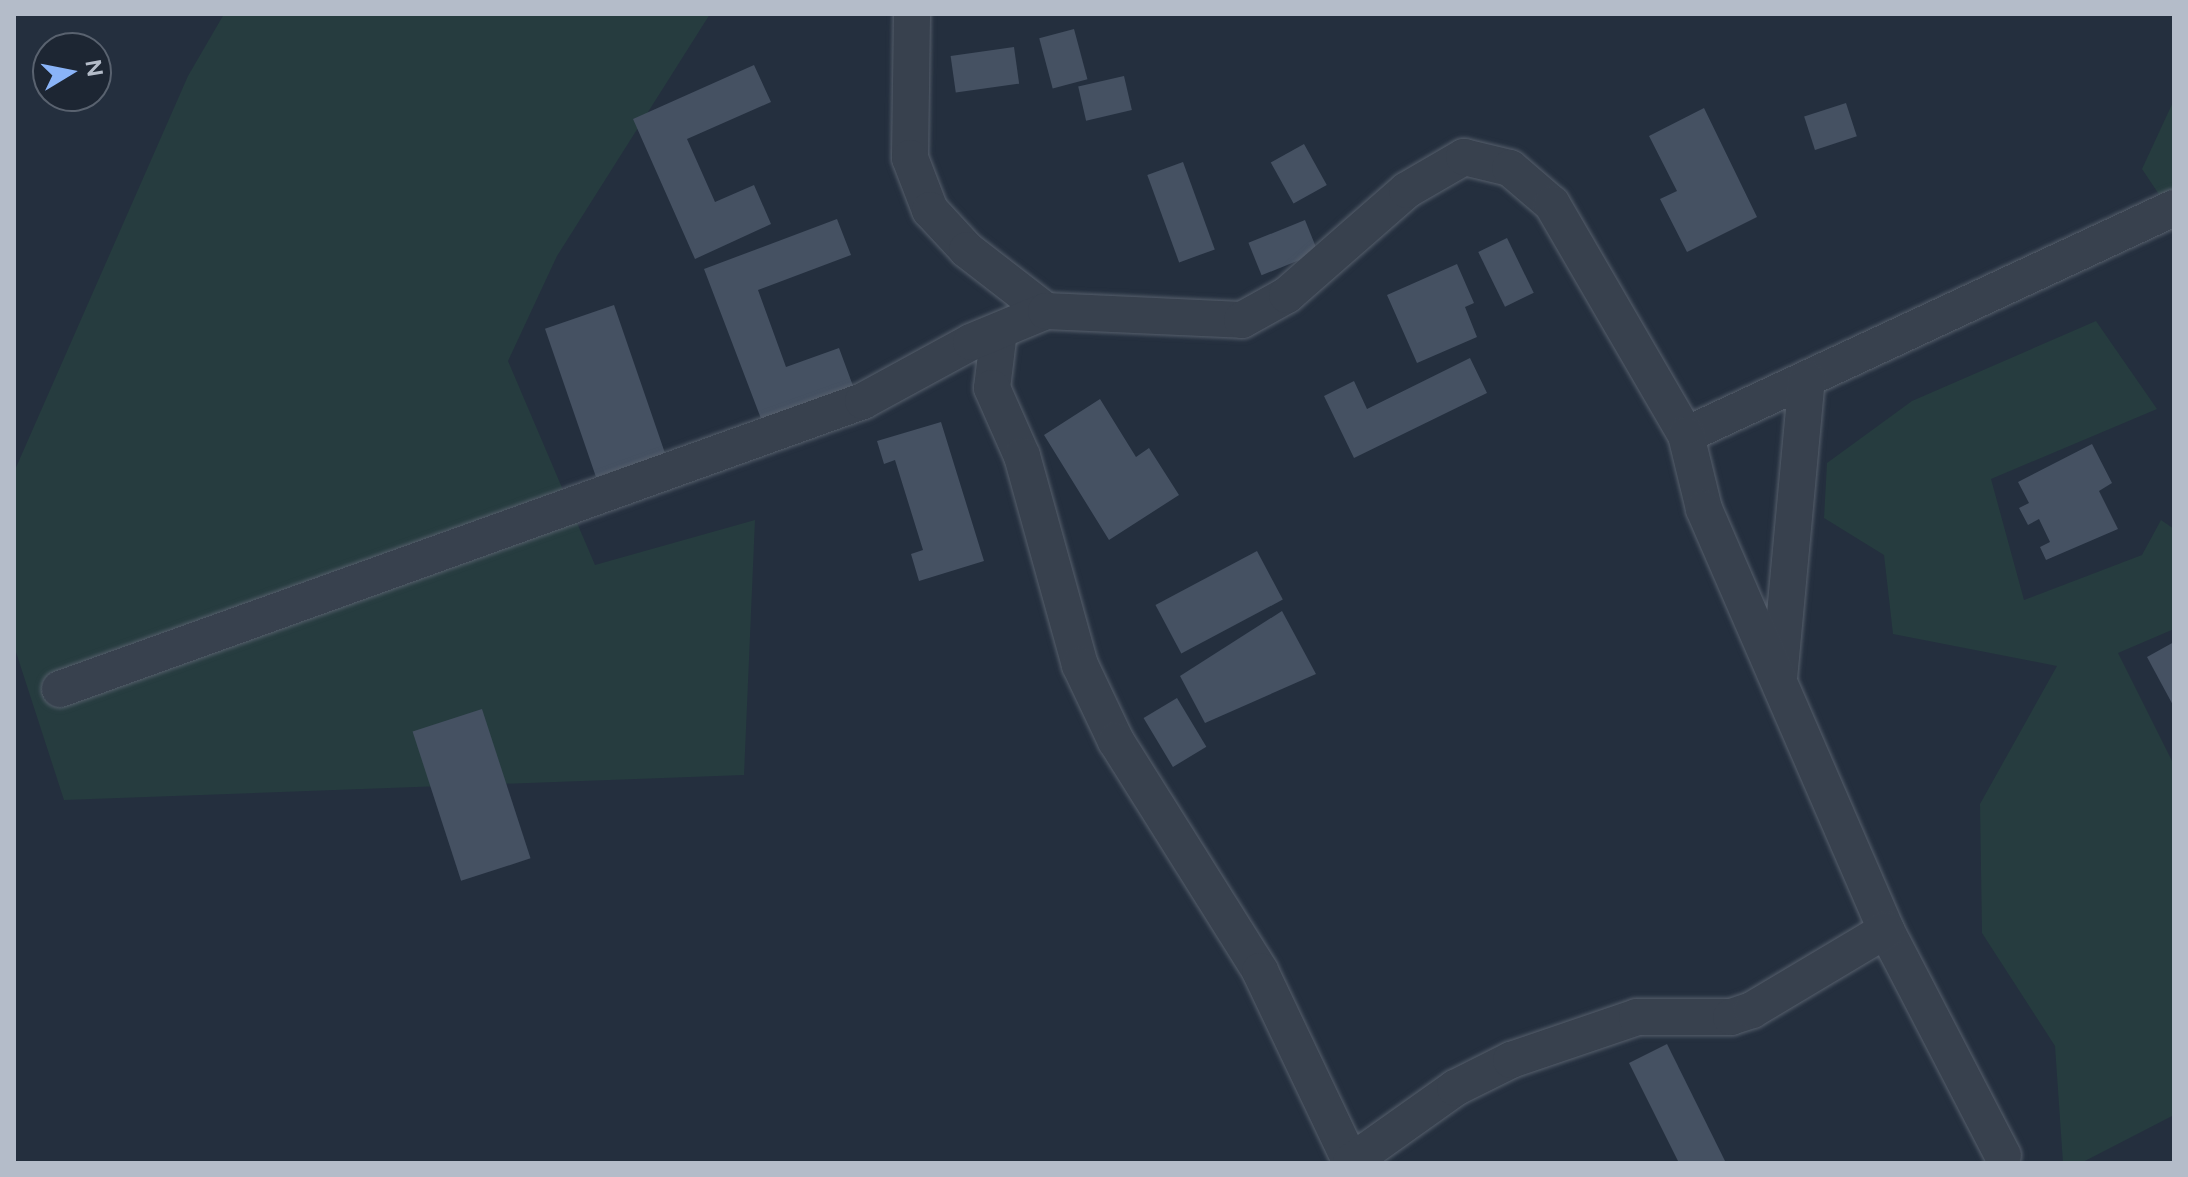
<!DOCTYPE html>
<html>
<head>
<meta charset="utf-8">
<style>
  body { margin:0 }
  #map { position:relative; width:2188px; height:1177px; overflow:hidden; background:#242f3e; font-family:Figtree,sans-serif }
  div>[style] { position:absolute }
  .green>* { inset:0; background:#263c3f }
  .building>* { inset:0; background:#455162; transform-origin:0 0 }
  .roads { filter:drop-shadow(0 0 2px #565f6c) drop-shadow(0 0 2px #565f6c) }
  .minor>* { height:36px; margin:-18px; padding:0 18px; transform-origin:18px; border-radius:18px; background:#38414e }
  span { translate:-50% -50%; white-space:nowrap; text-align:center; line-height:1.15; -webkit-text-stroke:6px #1d2633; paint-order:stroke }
  .frame { position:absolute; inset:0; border:16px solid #b4bcc9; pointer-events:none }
  .north { position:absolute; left:32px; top:32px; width:80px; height:80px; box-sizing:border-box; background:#1d2633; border:2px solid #59626f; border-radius:50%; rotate:80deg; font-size:22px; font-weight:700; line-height:32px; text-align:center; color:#b4bcc9 }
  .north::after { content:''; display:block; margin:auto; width:28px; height:36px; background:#8ab4f8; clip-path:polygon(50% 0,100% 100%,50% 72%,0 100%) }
</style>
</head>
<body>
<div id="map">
  <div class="green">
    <i style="clip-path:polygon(224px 14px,710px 14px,557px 256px,508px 361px,595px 565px,755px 520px,744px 775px,64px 800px,14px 646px,14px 472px,188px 76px)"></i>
    <i style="clip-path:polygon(2174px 100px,2174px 217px,2142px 169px)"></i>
    <i style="clip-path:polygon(2096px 321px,2157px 409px,1991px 479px,2024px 600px,2142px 555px,2161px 520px,2174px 529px,2174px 629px,2118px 653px,2174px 765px,2174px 1115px,2081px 1163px,2063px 1163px,2055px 1046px,1982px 933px,1980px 804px,2057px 666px,1893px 634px,1884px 555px,1824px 518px,1827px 463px,1912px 401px)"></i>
  </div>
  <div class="building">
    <i style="left:1074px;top:29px;width:52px;height:36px;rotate:75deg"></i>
    <i style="left:1014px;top:47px;width:37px;height:64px;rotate:82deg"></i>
    <i style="clip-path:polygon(754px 65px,771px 102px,687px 139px,715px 202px,754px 185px,771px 224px,695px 259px,633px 119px)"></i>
    <i style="left:1124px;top:76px;width:35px;height:47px;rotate:77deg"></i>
    <i style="left:1846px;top:103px;width:35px;height:44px;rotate:72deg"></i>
    <i style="clip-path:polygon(1704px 108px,1757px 217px,1687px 252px,1660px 199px,1677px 191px,1649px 136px)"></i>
    <i style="left:1304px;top:144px;width:47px;height:38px;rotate:61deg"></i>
    <i style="left:1183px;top:162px;width:93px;height:38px;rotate:70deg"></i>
    <i style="clip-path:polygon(837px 219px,851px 255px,758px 290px,786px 367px,839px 348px,856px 394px,765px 429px,704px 269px)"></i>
    <i style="left:1305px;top:220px;width:35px;height:61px;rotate:68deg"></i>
    <i style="left:1507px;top:238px;width:61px;height:32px;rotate:64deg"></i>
    <i style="clip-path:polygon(1457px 264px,1474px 303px,1465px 307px,1477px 337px,1417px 363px,1387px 295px)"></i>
    <i style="left:614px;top:305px;width:157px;height:73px;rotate:71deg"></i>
    <i style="clip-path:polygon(1470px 358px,1487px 393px,1354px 458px,1324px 396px,1354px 381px,1367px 409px)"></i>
    <i style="clip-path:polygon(1100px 399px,1136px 457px,1149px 448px,1179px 495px,1109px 540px,1044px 435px)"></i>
    <i style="clip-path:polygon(941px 422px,984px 561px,919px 581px,911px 554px,923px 550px,895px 460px,884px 464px,877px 441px)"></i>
    <i style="clip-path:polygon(2092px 444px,2112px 483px,2099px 491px,2118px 529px,2046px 560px,2040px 547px,2050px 542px,2039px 519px,2028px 525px,2019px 508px,2029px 503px,2018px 482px)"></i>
    <i style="left:1257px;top:551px;width:55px;height:115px;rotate:62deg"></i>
    <i style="clip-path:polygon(1282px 611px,1316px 674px,1205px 723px,1180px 676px)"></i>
    <i style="clip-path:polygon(2174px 642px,2174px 707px,2147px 657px)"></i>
    <i style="left:1177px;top:698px;width:57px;height:39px;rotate:59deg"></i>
    <i style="left:482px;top:709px;width:157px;height:73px;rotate:72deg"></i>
    <i style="clip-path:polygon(1667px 1044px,1726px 1163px,1679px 1163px,1629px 1063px)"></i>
  </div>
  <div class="roads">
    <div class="minor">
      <i style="left:912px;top:14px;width:144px;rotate:90.8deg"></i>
      <i style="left:910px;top:158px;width:56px;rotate:69deg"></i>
      <i style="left:930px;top:210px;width:54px;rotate:47.2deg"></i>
      <i style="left:967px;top:250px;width:100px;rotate:37.7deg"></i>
      <i style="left:999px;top:331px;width:57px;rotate:97deg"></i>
      <i style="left:992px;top:388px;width:74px;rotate:66.2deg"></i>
      <i style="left:1022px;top:456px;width:217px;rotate:74.5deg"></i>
      <i style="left:1080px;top:665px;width:84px;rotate:64.7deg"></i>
      <i style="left:1116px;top:741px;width:271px;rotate:57.9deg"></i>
      <i style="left:1260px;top:971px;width:212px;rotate:64.6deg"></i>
      <i style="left:1686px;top:435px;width:538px;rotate:-24.95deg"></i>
      <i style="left:1779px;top:679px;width:301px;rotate:-84.7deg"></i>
      <i style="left:60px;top:689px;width:853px;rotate:-19.73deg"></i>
      <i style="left:863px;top:401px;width:123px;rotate:-28.6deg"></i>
      <i style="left:971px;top:342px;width:81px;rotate:-22.5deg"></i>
      <i style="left:1046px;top:311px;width:196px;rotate:2.6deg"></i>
      <i style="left:1242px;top:320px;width:51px;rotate:-29.1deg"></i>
      <i style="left:1287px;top:295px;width:159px;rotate:-41.2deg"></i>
      <i style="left:1407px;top:190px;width:66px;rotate:-30.1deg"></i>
      <i style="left:1464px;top:157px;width:47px;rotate:13.4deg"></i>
      <i style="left:1510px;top:168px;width:55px;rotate:40.6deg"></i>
      <i style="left:1552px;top:204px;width:267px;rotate:59.9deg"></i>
      <i style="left:1686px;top:435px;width:76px;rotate:76.3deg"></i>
      <i style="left:1704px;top:509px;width:459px;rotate:66.6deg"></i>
      <i style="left:1886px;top:930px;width:254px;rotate:62.6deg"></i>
      <i style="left:1351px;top:1162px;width:128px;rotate:-35.4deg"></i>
      <i style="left:1455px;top:1088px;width:63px;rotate:-26.6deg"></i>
      <i style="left:1511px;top:1060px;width:133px;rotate:-18.8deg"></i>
      <i style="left:1637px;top:1017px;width:94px"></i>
      <i style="left:1731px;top:1017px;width:22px;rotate:-18deg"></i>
      <i style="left:1752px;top:1010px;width:156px;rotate:-30.8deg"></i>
    </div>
  </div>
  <div class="frame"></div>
  <div class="north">N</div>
</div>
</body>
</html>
